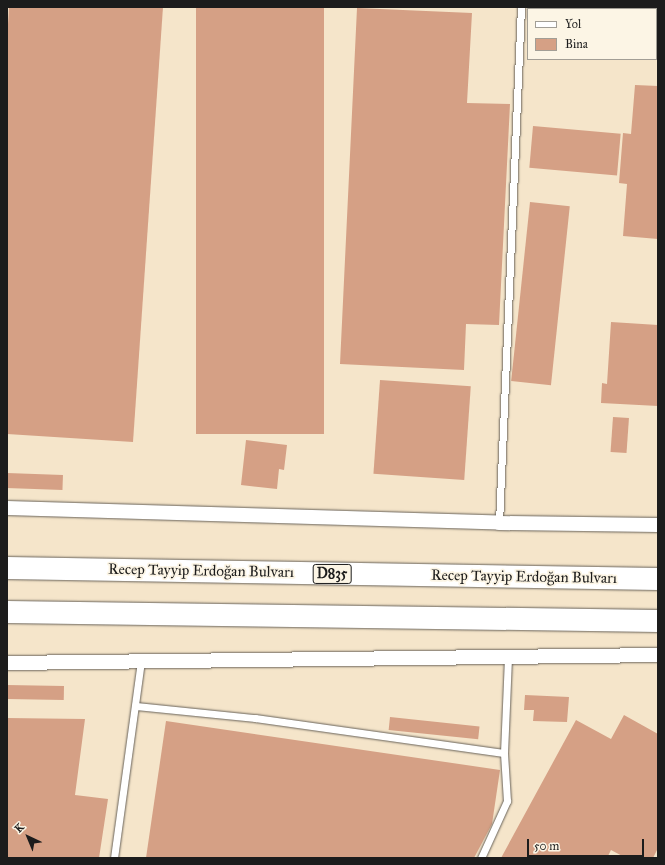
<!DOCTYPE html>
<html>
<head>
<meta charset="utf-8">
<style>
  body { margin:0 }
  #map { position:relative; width:665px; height:865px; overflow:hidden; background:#f5e5ca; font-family:"IM FELL Great Primer",serif }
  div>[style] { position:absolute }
  .building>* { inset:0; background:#d5a085; transform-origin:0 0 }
  .roads { filter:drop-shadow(0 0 1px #686259) drop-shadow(0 0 1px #686259) }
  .service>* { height:7px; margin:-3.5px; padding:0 3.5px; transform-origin:3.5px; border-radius:3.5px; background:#fff }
  .minor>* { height:14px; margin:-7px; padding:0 7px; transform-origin:7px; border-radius:7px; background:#fff }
  .trunk>* { height:22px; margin:-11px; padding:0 11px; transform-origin:11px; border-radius:11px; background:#fff }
  span { translate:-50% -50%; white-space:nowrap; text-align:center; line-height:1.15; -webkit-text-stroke:3.5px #fcf5e5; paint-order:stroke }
  .shield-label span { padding:1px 3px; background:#fcf5e5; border:1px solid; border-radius:3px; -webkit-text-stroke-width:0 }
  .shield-label { font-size:14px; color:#1c1c1c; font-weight:700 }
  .street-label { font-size:15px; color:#1c1c1c }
  .frame { position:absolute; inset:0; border:8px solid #1c1c1c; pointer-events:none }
  .legend { position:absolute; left:527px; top:8px; width:130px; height:52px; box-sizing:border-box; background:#fcf5e5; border:1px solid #a29e95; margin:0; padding:5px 7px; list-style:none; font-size:12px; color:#1c1c1c }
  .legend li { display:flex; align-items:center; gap:8px; height:20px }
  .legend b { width:20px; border:1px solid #a29e95 }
  .north { position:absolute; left:8px; top:817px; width:40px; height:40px; -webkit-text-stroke:3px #fcf5e5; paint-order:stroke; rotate:316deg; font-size:11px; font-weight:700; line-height:16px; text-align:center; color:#1c1c1c }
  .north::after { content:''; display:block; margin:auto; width:14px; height:18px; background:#1c1c1c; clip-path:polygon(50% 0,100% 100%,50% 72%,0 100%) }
  .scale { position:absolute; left:527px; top:839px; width:117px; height:18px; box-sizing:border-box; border:2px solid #1c1c1c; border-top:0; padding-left:5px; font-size:12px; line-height:14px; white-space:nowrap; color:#1c1c1c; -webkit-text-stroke:3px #fcf5e5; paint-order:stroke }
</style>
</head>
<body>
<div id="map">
  <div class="building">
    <i style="clip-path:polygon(9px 7px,163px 7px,133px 442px,7px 434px,7px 42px)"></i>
    <i style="left:196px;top:7px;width:128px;height:427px"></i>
    <i style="clip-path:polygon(357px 8px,472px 13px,467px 103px,510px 104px,499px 325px,466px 324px,464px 370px,340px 364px)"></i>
    <i style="clip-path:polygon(635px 85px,658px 86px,658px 239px,623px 236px,627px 184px,619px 183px,623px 133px,631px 134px)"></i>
    <i style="left:533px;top:126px;width:88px;height:42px;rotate:5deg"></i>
    <i style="left:530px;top:202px;width:40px;height:180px;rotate:6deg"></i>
    <i style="clip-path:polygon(611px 322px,658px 325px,658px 406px,601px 403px,602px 383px,607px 384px)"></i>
    <i style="left:380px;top:380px;width:91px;height:94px;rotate:4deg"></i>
    <i style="left:613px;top:417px;width:16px;height:35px;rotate:4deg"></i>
    <i style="clip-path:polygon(246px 440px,287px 445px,284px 470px,279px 469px,277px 489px,241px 485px)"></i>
    <i style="left:7px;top:473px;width:56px;height:15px;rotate:2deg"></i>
    <i style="left:7px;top:685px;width:57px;height:14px;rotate:1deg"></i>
    <i style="clip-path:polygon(525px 695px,569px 697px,567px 722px,533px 721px,534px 710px,524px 710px)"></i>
    <i style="clip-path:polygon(624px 715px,658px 734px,658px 848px,653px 858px,626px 858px,611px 850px,607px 858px,501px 858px,576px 720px,611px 739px)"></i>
    <i style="left:390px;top:717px;width:90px;height:13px;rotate:6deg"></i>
    <i style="clip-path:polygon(7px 718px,85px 719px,75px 795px,108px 799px,99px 858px,7px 858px)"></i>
    <i style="clip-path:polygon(166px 721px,500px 770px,492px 824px,474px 858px,146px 858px)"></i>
  </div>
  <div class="roads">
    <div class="service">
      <i style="left:656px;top:46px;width:2px;rotate:27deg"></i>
      <i style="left:499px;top:523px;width:516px;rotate:-87.56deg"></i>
      <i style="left:136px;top:706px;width:120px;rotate:5.8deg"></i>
      <i style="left:255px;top:718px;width:251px;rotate:8deg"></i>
      <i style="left:114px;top:858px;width:199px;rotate:-82.2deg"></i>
      <i style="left:481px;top:858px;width:63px;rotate:-65.5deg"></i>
      <i style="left:507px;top:801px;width:48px;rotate:-93.6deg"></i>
      <i style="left:504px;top:753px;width:96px;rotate:-87.6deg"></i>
    </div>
    <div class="minor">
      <i style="left:7px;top:508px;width:492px;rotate:1.7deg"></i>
      <i style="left:499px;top:523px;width:159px;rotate:0.7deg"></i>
      <i style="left:7px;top:663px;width:651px;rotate:-0.7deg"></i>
    </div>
    <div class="trunk">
      <i style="left:7px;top:568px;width:651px;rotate:0.97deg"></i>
      <i style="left:7px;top:612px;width:651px;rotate:0.79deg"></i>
    </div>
  </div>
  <div class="shield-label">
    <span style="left:332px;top:574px">D835</span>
  </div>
  <div class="street-label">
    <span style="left:201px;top:571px;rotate:1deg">Recep Tayyip Erdoğan Bulvarı</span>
    <span style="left:524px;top:577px;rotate:1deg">Recep Tayyip Erdoğan Bulvarı</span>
  </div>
  <div class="frame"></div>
  <ul class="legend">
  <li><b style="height:5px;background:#fff"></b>Yol</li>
  <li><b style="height:11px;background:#d5a085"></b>Bina</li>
  </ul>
  <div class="north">K</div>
  <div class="scale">50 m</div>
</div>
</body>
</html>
